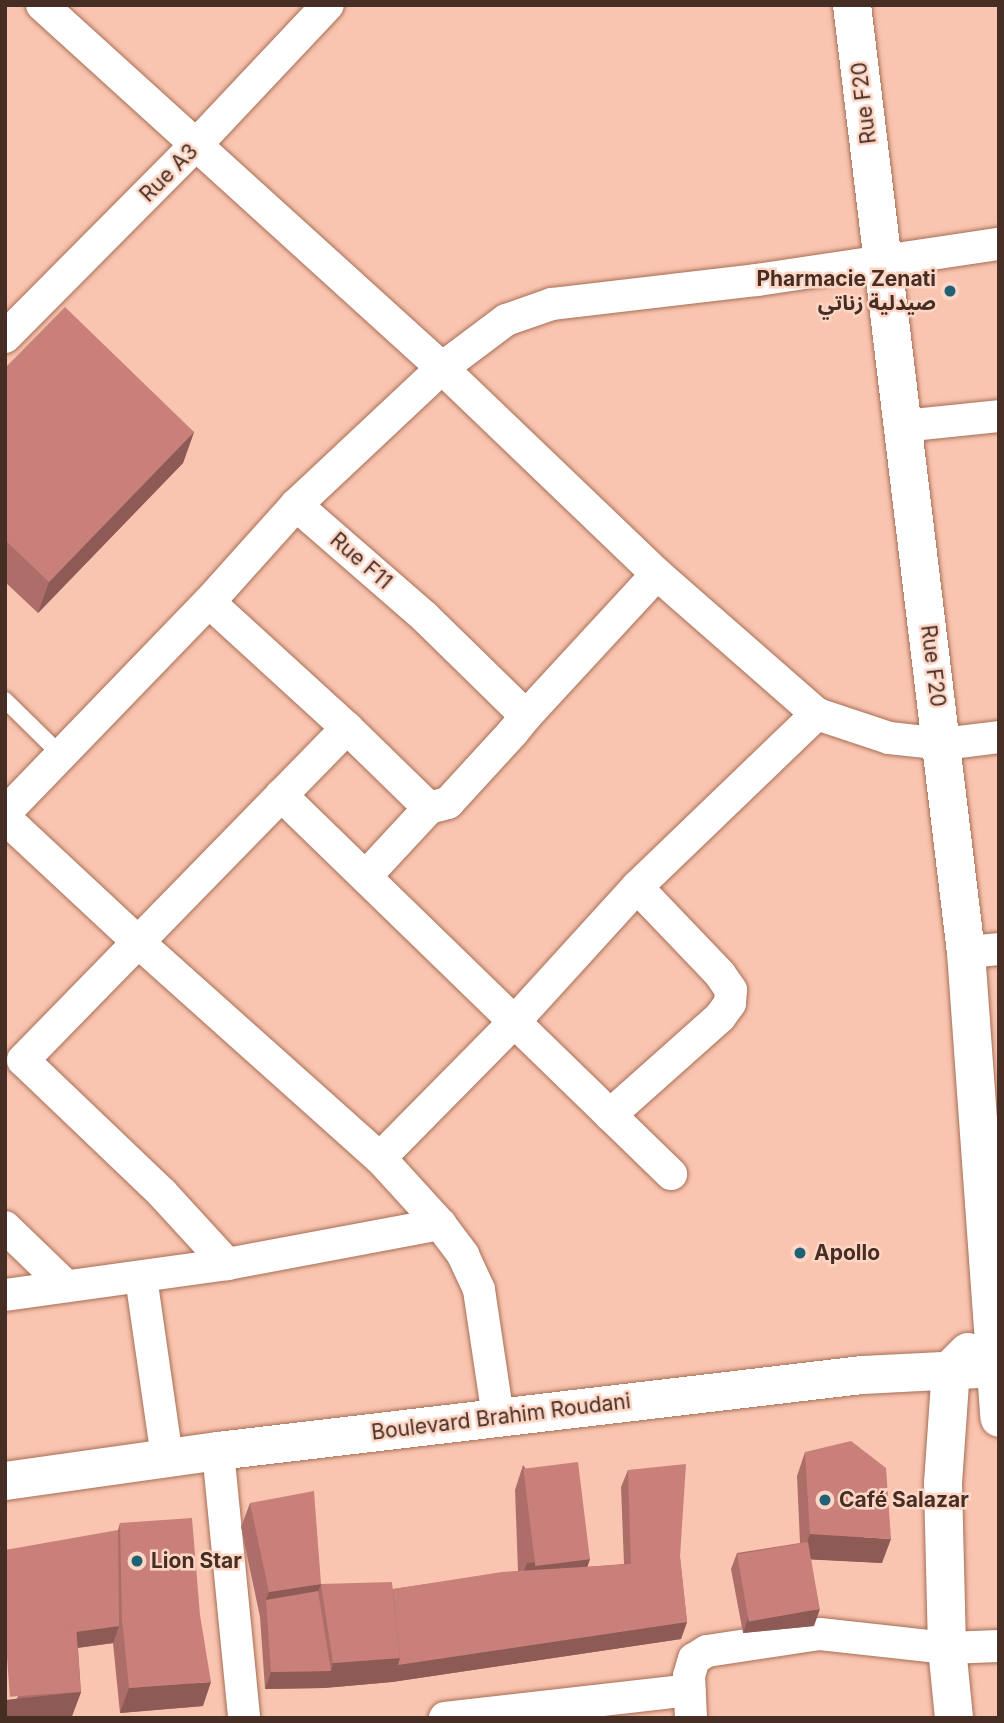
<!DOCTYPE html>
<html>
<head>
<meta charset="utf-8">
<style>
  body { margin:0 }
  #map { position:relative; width:1004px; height:1723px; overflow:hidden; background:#f9c5b0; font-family:Inter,"Noto Sans Arabic",sans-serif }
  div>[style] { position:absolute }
  .roads { filter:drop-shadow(0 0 2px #a86e56) drop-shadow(0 0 2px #a86e56) }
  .lane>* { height:16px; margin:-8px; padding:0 8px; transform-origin:8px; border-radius:8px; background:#fff }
  .street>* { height:32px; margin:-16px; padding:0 16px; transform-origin:16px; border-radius:16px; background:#fff }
  .secondary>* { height:38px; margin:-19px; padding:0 19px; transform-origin:19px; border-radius:19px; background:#fff }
  .wall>* { inset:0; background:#ad6e6a }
  .shaded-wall>* { inset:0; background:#8d5a56 }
  .building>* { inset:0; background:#c9807b; transform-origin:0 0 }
  .dots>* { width:19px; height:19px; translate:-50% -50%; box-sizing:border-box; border:4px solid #fdd6c5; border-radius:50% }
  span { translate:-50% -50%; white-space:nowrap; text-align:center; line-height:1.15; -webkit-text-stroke:5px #fdd6c5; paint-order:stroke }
  .street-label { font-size:21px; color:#472e24 }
  .poi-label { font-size:21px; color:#472e24; font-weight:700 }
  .right { translate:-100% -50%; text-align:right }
  .left { translate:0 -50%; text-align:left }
  .frame { position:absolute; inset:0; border:7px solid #472e24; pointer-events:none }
</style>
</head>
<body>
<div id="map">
  <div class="roads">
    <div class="lane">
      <i style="left:5px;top:700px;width:78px;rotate:44.5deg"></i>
    </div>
    <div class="street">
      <i style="left:42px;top:5px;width:540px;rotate:42.22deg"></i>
      <i style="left:442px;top:368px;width:298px;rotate:43.8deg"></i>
      <i style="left:657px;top:574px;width:213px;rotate:41.2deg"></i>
      <i style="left:817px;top:714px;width:76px;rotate:18.4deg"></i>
      <i style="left:889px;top:738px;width:54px;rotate:6.3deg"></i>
      <i style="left:943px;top:744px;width:56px;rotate:-7.1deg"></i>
      <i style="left:5px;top:337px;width:268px;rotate:-45.2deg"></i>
      <i style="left:194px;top:147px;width:195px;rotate:-46.7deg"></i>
      <i style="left:903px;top:426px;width:97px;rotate:-5.9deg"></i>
      <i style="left:209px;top:602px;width:187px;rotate:42.4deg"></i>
      <i style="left:347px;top:728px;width:115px;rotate:44.3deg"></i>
      <i style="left:429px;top:808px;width:20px;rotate:-15deg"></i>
      <i style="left:448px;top:803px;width:96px;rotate:-47.5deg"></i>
      <i style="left:513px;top:732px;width:21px;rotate:-51deg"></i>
      <i style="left:526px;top:716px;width:141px;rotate:-135.6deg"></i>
      <i style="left:425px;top:617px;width:171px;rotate:-139deg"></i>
      <i style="left:526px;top:716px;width:193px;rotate:-47.3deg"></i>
      <i style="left:281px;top:795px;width:544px;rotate:44.18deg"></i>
      <i style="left:5px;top:813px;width:293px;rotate:-46deg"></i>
      <i style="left:209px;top:602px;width:130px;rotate:-48.1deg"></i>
      <i style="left:296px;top:505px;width:200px;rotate:-43.2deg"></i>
      <i style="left:442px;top:368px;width:80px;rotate:-36.9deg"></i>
      <i style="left:506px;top:320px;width:49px;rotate:-19.2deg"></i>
      <i style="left:552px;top:304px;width:206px;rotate:-6.7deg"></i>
      <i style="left:757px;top:280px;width:245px;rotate:-8.5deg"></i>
      <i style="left:5px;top:818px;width:180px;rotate:43deg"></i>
      <i style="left:137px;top:941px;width:326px;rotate:41.8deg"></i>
      <i style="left:380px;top:1158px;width:89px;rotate:47.7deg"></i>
      <i style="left:440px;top:1224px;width:39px;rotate:53deg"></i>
      <i style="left:463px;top:1255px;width:38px;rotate:65deg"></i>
      <i style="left:479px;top:1290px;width:128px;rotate:81.5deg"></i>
      <i style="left:366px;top:876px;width:93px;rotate:-47.2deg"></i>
      <i style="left:966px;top:952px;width:33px;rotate:-5deg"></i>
      <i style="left:610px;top:1115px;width:147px;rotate:-41.7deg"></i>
      <i style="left:720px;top:1017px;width:17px;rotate:-54deg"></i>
      <i style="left:730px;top:1003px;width:13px;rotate:-86deg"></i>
      <i style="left:731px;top:990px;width:19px;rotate:-125deg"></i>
      <i style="left:720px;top:974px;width:120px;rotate:-133.7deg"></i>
      <i style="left:380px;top:1158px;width:194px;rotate:-45.4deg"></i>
      <i style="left:516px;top:1020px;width:180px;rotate:-47.7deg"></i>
      <i style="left:637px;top:887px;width:250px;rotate:-43.9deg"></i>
      <i style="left:5px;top:1227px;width:85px;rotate:44deg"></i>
      <i style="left:227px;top:1264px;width:96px;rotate:-132.5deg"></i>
      <i style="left:162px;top:1193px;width:192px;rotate:-136.3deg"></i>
      <i style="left:23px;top:1060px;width:464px;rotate:-45.7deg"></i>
      <i style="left:141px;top:1277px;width:183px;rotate:81.8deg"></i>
      <i style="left:5px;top:1295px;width:224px;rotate:-7.9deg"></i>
      <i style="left:227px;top:1264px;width:217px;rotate:-10.6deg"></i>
      <i style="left:218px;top:1451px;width:268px;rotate:84.4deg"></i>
      <i style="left:445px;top:1718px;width:246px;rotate:-6.5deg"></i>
      <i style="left:691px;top:1718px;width:42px;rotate:-92.7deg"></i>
      <i style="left:689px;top:1676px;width:18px;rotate:-74deg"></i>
      <i style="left:694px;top:1659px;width:15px;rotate:-32deg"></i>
      <i style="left:707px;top:1651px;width:114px;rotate:-8.6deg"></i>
      <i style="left:820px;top:1634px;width:128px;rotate:6.3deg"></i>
      <i style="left:947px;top:1648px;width:52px;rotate:-2.2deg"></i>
    </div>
    <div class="secondary">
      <i style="left:852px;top:5px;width:954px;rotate:83.14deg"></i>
      <i style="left:966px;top:952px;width:467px;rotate:85.9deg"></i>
      <i style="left:5px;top:1481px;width:215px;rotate:-8deg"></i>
      <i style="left:218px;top:1451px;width:648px;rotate:-6.73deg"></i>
      <i style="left:862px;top:1375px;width:137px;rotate:-2.9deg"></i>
      <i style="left:954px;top:1718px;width:70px;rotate:-95.7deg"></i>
      <i style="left:947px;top:1648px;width:165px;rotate:-91.4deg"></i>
      <i style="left:943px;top:1483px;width:114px;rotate:-86deg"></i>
      <i style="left:951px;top:1369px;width:24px;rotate:-45deg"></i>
    </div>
  </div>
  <div class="wall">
    <i style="clip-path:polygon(5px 368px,194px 432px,183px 463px,38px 613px,5px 582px)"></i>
    <i style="clip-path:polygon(805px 1452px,882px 1563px,811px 1559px,814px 1626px,743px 1633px,731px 1569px,737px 1553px,800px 1543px,797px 1476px)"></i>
    <i style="clip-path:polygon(523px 1465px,590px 1559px,587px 1567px,624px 1564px,621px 1487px,628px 1470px,680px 1557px,687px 1622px,681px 1639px,392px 1682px,324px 1688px,265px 1689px,260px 1617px,241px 1527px,250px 1503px,321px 1584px,393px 1589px,518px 1571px,515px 1490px)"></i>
    <i style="clip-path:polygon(120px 1523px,203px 1706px,120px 1713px,113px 1643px,78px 1648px,81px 1692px,72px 1716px,5px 1718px,118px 1530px)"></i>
  </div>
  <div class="shaded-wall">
    <i style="clip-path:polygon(194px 432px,183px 463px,38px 613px,49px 582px)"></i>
    <i style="clip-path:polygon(810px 1534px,891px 1539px,882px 1563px,801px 1559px)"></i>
    <i style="clip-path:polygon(590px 1559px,582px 1583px,518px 1587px,527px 1563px)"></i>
    <i style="clip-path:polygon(321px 1584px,312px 1608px,266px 1600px,269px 1592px)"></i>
    <i style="clip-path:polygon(820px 1609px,814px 1626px,743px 1633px,749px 1616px)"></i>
    <i style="clip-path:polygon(687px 1622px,681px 1639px,392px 1682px,324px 1688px,265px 1689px,271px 1672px,331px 1671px,333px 1663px,400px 1658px)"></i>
    <i style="clip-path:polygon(119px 1626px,113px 1643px,24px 1655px,5px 1640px)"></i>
    <i style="clip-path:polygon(211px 1682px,203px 1706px,120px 1713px,129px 1688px)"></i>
    <i style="clip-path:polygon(81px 1692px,72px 1716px,60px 1718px,5px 1718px,5px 1700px)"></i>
  </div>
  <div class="building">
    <i style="clip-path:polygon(65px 307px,194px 432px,49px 582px,5px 540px,5px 368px)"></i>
    <i style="clip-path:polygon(851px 1441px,886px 1468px,891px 1539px,810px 1534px,805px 1452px)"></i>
    <i style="left:578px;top:1462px;width:98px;height:55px;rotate:83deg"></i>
    <i style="clip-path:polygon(686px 1464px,680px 1557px,687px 1622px,398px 1665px,400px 1658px,393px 1589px,502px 1572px,631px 1564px,628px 1470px)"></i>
    <i style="clip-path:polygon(314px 1491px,321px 1584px,392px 1582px,400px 1658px,333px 1663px,321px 1584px,269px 1592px,250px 1503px)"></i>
    <i style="clip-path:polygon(192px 1518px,200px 1615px,211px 1682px,129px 1688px,122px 1619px,120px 1523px)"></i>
    <i style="clip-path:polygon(118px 1530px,119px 1626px,76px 1632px,76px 1625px,5px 1632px,5px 1550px)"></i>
    <i style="left:808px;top:1542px;width:68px;height:72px;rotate:80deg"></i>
    <i style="clip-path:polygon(318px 1591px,331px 1671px,271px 1672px,266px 1600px)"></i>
    <i style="left:76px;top:1625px;width:67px;height:71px;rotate:86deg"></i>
  </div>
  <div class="dots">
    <i style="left:950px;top:291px;background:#206176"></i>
    <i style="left:800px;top:1253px;background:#206176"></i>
    <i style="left:825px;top:1500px;background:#206176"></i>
    <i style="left:137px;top:1561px;background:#206176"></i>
  </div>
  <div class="street-label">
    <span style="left:864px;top:103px;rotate:-97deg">Rue F20</span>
    <span style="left:169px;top:173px;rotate:-45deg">Rue A3</span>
    <span style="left:361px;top:561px;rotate:41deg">Rue F11</span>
    <span style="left:933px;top:666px;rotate:83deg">Rue F20</span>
    <span style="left:501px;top:1417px;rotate:-7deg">Boulevard Brahim Roudani</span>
  </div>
  <div class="poi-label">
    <span class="right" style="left:936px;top:291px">Pharmacie Zenati<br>صيدلية زناتي</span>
    <span class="left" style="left:814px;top:1253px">Apollo</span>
    <span class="left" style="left:839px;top:1500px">Café Salazar</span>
    <span class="left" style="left:151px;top:1561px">Lion Star</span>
  </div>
  <div class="frame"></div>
</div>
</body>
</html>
